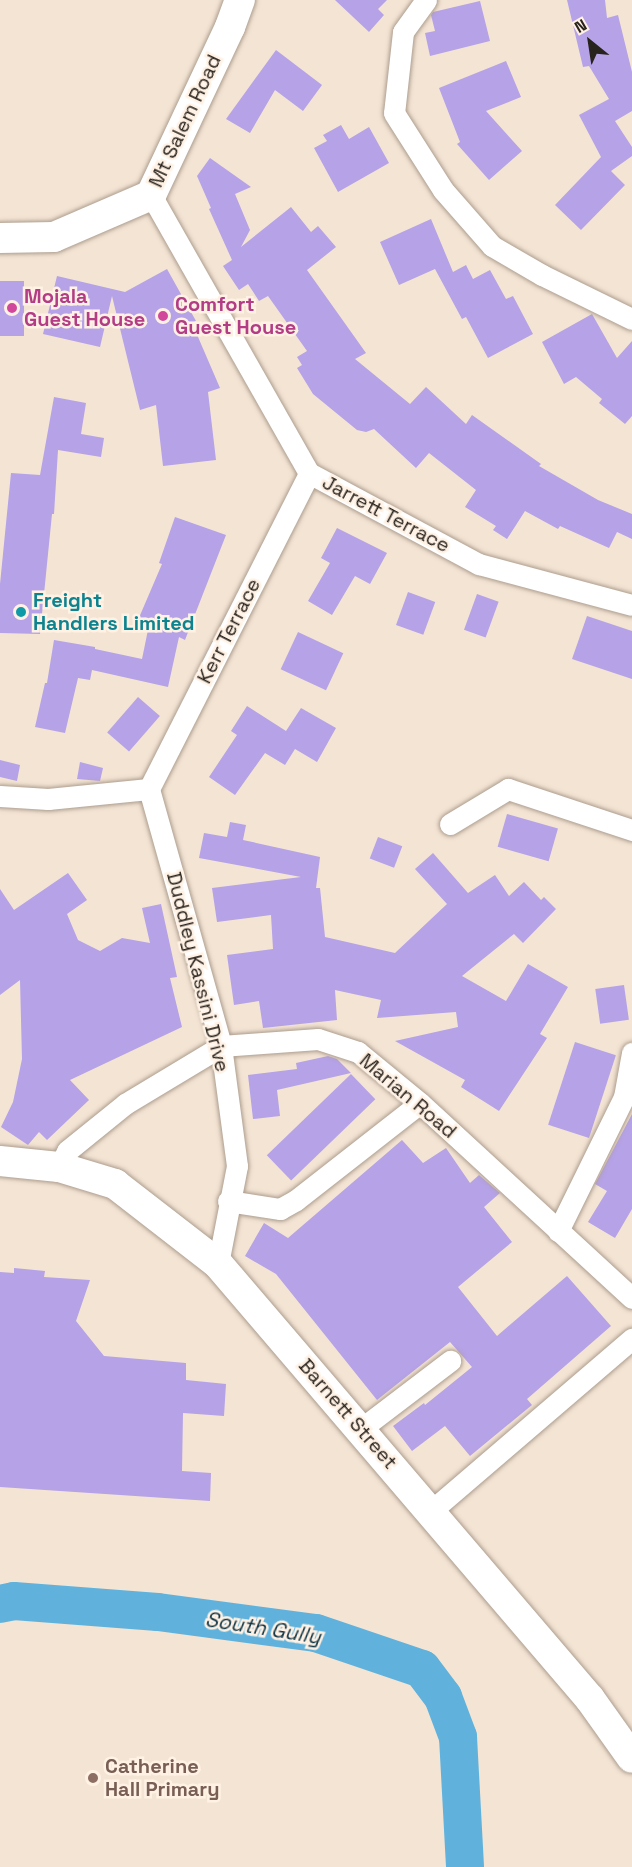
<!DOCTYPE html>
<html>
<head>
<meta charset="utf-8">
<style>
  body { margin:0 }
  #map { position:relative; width:632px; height:1867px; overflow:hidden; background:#f4e4d4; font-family:"Space Grotesk",sans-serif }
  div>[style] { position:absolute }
  .river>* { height:38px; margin:-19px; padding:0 19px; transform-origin:19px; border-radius:19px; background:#60b2dc }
  .building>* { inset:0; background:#b5a2e7; transform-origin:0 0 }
  .roads { filter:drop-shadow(0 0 2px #ac9d8e) drop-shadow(0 0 2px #ac9d8e) }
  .street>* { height:21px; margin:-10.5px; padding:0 10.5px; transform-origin:10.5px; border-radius:10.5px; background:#fff }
  .secondary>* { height:30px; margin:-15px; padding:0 15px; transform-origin:15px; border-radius:15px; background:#fff }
  .dots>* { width:16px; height:16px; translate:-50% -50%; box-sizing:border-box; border:3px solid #fff2e5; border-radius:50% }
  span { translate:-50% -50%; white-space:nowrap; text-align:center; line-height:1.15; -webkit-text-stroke:5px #fff2e5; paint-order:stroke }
  .street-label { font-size:20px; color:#29231d }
  .hotel-label { font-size:20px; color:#b23c85; font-weight:700 }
  .left { translate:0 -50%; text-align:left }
  .culture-label { font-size:20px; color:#0d838f; font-weight:700 }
  .education-label { font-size:20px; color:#785e54; font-weight:700 }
  .water-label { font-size:21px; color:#0e3445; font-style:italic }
  .north { position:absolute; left:560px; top:12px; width:60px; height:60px; -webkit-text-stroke:4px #fff2e5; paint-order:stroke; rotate:330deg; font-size:16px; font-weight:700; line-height:24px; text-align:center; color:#29231d }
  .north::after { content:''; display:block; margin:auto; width:21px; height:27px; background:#29231d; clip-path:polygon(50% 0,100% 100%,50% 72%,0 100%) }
</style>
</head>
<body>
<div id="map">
  <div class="river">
    <i style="left:0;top:1604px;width:14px;rotate:-12deg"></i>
    <i style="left:14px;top:1601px;width:144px;rotate:4.4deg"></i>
    <i style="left:158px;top:1612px;width:159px;rotate:7.6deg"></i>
    <i style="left:316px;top:1633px;width:112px;rotate:18.8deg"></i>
    <i style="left:422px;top:1669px;width:35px;rotate:53deg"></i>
    <i style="left:443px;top:1697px;width:43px;rotate:69.4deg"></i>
    <i style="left:458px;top:1737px;width:130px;rotate:86.9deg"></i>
  </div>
  <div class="building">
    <i style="clip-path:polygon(335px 0,387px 0,378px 9px,384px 15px,369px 32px)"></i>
    <i style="clip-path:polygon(567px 0,605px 0,607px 18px,618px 15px,632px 72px,632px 111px,615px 121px,632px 147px,632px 156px,611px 171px,625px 185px,581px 230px,555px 205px,601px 157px,579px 115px,609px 99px,589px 66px,583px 67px)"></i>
    <i style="clip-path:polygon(480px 1px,490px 41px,430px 56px,425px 33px,435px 31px,431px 15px,433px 12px)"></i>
    <i style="clip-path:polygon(276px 50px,322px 85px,303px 111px,275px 90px,250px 133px,226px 119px)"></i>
    <i style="clip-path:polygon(506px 61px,521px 97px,486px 111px,522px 151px,489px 180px,457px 144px,460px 142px,439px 88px)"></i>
    <i style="clip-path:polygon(341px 125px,349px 139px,369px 127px,389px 163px,338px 192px,314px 148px,327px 141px,323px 135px)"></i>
    <i style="clip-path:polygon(210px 158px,251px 187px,235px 194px,250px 230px,241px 247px,291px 207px,311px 232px,318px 226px,336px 247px,307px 270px,366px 353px,355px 359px,410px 404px,426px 387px,466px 424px,472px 415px,541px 464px,539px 466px,598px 500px,632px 514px,632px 539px,617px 532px,609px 548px,560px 526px,558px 529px,525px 511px,507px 539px,493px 530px,496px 526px,465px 507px,476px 490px,429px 453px,416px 468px,374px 429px,366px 432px,357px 430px,313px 394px,297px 368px,302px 365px,297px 357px,307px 351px,268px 296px,259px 301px,248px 284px,239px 290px,223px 266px,232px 260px,209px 209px,211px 208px,197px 176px)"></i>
    <i style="clip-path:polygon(431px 219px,453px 272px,466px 265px,473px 279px,490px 270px,506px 299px,513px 296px,533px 334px,488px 358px,466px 317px,462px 319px,435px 269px,399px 285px,380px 242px)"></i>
    <i style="clip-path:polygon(167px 269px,196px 321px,192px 323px,220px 388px,208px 392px,216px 460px,163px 466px,156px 405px,140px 410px,112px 296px,100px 347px,43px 334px,57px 276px,125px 292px)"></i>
    <i style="left:0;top:281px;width:24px;height:55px"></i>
    <i style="clip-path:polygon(592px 314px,617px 358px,632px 341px,632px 416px,625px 424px,599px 403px,602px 399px,576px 377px,564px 384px,542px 342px)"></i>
    <i style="clip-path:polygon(54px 397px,86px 403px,81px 434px,104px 438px,101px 457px,58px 450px,54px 514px,52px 514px,40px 634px,0 633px,0 584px,11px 473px,40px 475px)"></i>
    <i style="clip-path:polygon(175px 517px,226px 535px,185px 640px,179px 637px,168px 687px,92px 670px,90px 680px,78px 678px,65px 733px,35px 727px,45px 683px,47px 683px,54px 640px,95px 647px,95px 649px,142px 659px,149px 625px,138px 620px,162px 564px,159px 563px)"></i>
    <i style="clip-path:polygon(337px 528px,387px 553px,370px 584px,355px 576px,332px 615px,308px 601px,330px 563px,321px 558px)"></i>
    <i style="left:408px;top:592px;width:29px;height:35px;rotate:20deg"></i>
    <i style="left:477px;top:594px;width:23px;height:38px;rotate:20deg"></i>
    <i style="clip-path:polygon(587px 616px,632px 631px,632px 679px,572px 659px)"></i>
    <i style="left:298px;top:632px;width:50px;height:41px;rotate:25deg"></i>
    <i style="left:138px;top:697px;width:29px;height:47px;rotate:41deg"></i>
    <i style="clip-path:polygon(247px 706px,286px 731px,301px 708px,336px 728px,317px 762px,295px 749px,285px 765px,265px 753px,235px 795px,209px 777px,237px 735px,231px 731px)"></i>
    <i style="clip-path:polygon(0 760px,20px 765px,17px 781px,0 777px)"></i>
    <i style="clip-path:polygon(80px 762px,103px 768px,100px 781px,77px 779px)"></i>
    <i style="left:507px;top:814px;width:53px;height:34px;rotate:16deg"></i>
    <i style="clip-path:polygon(230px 822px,246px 825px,243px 840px,320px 857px,316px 888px,320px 888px,325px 937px,395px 953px,447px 904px,415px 869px,433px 853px,468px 893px,495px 875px,509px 896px,524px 882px,541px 900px,544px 897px,556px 909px,523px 943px,514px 934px,462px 976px,506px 1001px,528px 964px,568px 987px,540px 1034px,547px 1038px,499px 1111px,461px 1087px,465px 1080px,395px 1041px,458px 1027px,456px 1012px,377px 1018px,381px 1000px,335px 990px,337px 1020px,263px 1028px,259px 1001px,234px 1005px,227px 955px,273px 949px,271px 915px,217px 922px,212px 888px,301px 877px,199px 858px,204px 833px,227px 837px)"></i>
    <i style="left:378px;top:837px;width:26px;height:23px;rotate:21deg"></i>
    <i style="clip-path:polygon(68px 873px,87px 900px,67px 914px,78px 940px,100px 951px,122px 938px,150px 943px,142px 908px,161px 904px,177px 977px,170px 978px,182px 1027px,70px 1080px,89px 1100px,47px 1140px,39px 1132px,28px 1145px,1px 1127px,13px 1102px,22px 1059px,20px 980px,0 995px,0 889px,14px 910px)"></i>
    <i style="left:624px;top:985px;width:35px;height:29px;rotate:82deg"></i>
    <i style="left:575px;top:1042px;width:43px;height:87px;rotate:18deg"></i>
    <i style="clip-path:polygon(328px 1056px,337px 1059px,351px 1073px,277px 1090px,280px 1116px,253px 1119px,248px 1075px,297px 1069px,296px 1063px)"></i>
    <i style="left:351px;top:1074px;width:35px;height:117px;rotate:46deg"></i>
    <i style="clip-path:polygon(632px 1114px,632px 1209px,615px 1238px,588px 1222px,607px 1191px,595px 1184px)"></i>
    <i style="clip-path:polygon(402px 1140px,423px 1163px,446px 1148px,470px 1183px,479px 1175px,500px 1193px,484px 1207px,512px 1242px,458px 1287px,497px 1336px,567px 1276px,611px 1326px,527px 1399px,532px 1405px,470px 1456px,445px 1426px,412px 1451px,393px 1426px,424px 1403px,425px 1405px,472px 1367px,450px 1342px,377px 1400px,276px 1274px,245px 1256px,264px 1223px,288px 1238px)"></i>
    <i style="clip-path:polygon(14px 1268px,45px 1271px,44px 1277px,90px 1280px,76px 1321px,104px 1356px,186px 1363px,186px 1380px,226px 1384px,224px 1416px,183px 1413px,182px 1471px,211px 1473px,210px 1501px,0 1487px,0 1272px,14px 1273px)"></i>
  </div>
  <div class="roads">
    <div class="street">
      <i style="left:426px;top:0;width:39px;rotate:126deg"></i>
      <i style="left:403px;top:32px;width:81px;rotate:96.3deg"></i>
      <i style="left:394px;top:113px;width:91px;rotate:57.5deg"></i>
      <i style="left:443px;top:190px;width:74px;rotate:48.8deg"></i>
      <i style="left:492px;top:246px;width:58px;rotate:30.1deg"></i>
      <i style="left:542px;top:275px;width:100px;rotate:26.1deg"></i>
      <i style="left:151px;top:195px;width:320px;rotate:60.4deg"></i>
      <i style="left:309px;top:473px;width:193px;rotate:28.2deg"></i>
      <i style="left:479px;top:564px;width:158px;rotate:15deg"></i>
      <i style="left:149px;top:789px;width:267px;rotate:74.3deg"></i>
      <i style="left:221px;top:1046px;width:121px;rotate:82.4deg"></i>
      <i style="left:237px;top:1166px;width:100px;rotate:101deg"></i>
      <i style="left:149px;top:789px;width:354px;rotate:-63.1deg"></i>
      <i style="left:0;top:796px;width:48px;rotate:3.6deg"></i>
      <i style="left:48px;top:799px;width:101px;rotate:-5.7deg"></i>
      <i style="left:450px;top:824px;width:68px;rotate:-31.1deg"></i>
      <i style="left:508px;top:789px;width:131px;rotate:18.3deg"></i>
      <i style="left:59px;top:1167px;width:18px;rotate:-63deg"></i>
      <i style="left:67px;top:1151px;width:75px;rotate:-39deg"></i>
      <i style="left:125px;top:1104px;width:112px;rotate:-31.1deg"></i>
      <i style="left:221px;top:1046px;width:97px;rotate:-4.1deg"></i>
      <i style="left:318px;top:1039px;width:42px;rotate:18deg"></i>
      <i style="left:358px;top:1052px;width:80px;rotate:39.4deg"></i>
      <i style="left:420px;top:1103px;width:288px;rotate:42.6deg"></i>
      <i style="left:228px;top:1201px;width:53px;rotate:8.7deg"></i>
      <i style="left:280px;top:1209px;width:18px;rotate:-29deg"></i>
      <i style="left:296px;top:1200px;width:157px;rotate:-38deg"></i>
      <i style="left:558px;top:1231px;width:149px;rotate:-63.8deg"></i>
      <i style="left:624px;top:1097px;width:45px;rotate:-79.7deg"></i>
      <i style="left:362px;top:1428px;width:111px;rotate:-37.3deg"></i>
      <i style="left:431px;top:1511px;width:265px;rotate:-40.6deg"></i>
    </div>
    <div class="secondary">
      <i style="left:0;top:238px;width:54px;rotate:-1.1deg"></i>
      <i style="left:54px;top:237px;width:106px;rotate:-23.4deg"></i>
      <i style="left:151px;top:195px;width:186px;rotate:-64.8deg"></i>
      <i style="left:230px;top:27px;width:29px;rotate:-70deg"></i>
      <i style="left:0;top:1161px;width:59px;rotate:5.8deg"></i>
      <i style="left:59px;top:1167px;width:59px;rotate:16.9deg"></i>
      <i style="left:115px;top:1184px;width:130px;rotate:37.8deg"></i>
      <i style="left:218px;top:1264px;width:572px;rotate:49.46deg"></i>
      <i style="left:590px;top:1699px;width:72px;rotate:54.6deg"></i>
    </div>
  </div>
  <div class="dots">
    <i style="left:12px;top:308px;background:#d1479c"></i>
    <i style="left:163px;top:316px;background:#d1479c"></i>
    <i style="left:21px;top:612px;background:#0f9aa8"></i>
    <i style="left:93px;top:1778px;background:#8d6e63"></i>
  </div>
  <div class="street-label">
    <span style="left:185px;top:121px;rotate:-65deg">Mt Salem Road</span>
    <span style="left:386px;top:514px;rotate:28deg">Jarrett Terrace</span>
    <span style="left:229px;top:631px;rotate:-63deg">Kerr Terrace</span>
    <span style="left:198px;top:972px;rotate:76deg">Duddley Kassini Drive</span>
    <span style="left:408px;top:1096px;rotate:40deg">Marian Road</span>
    <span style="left:348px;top:1414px;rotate:49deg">Barnett Street</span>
  </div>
  <div class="hotel-label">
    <span class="left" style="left:24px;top:308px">Mojala<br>Guest House</span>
    <span class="left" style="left:175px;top:316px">Comfort<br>Guest House</span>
  </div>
  <div class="culture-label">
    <span class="left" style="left:33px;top:612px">Freight<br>Handlers Limited</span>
  </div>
  <div class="education-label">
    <span class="left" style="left:105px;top:1778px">Catherine<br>Hall Primary</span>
  </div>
  <div class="water-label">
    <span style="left:263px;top:1628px;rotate:9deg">South Gully</span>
  </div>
  <div class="north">N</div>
</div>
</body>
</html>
